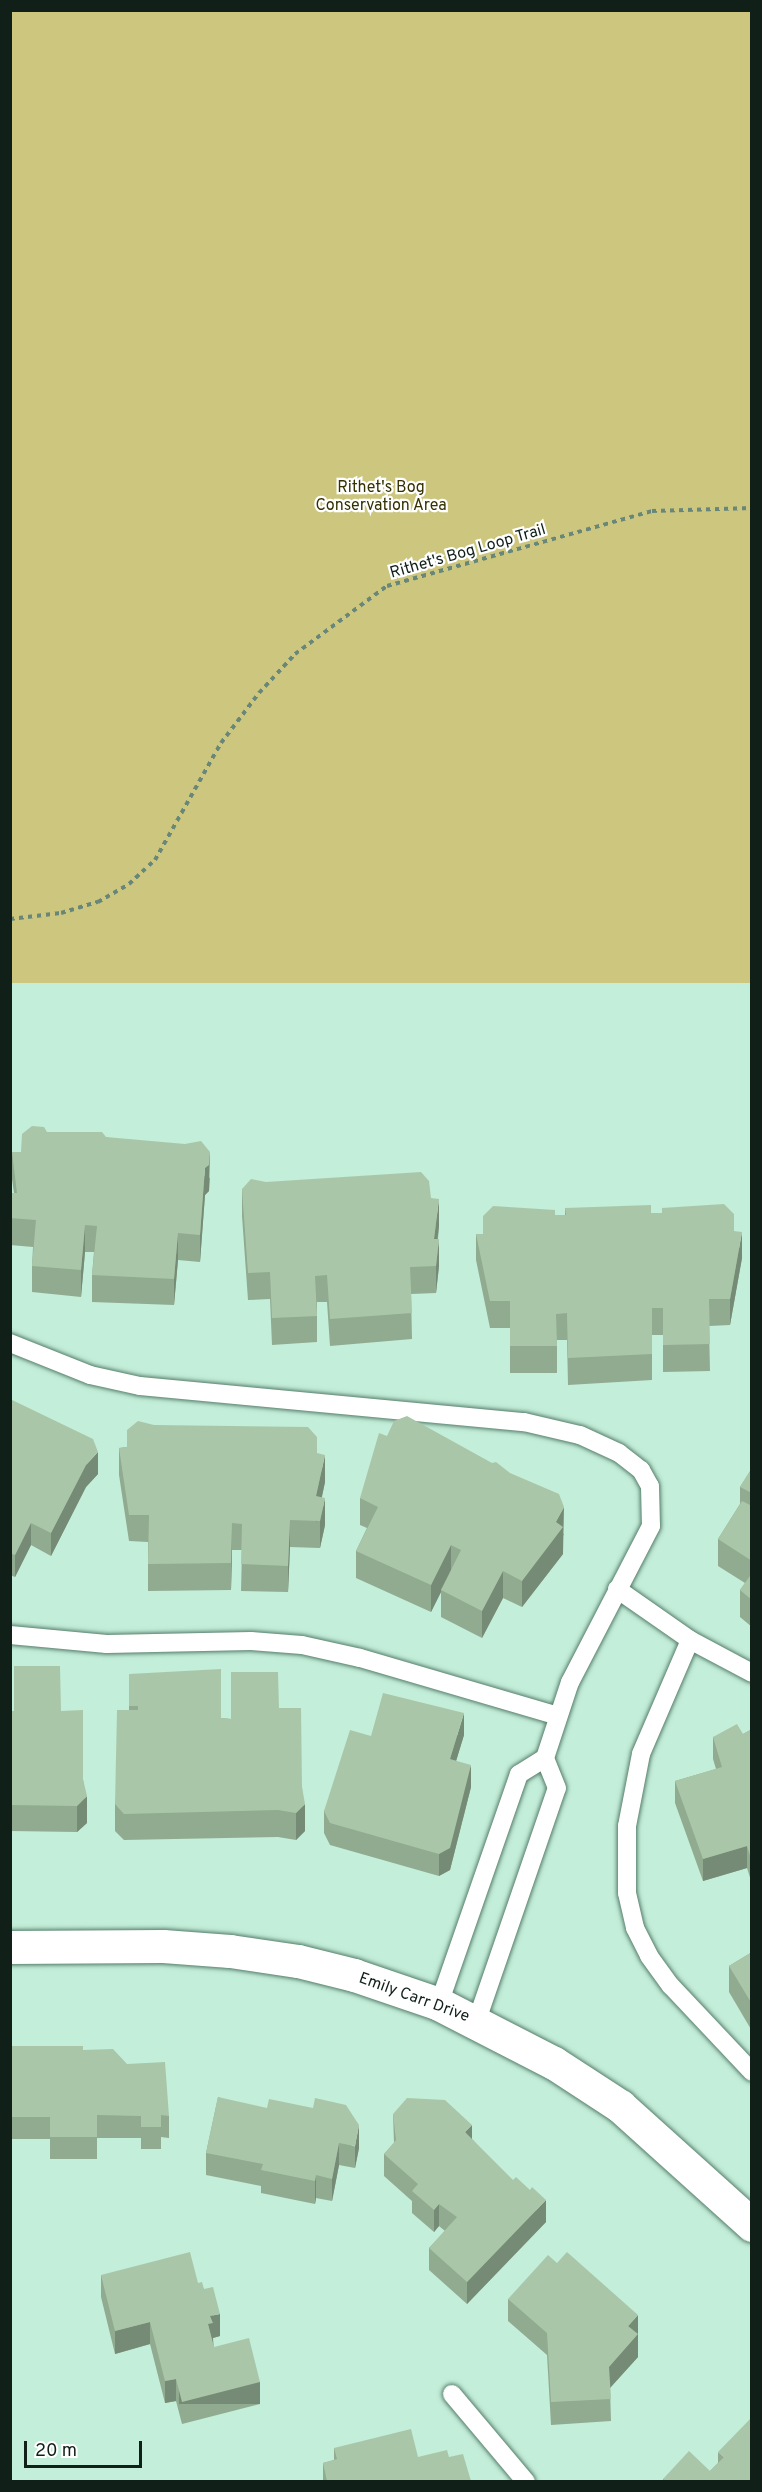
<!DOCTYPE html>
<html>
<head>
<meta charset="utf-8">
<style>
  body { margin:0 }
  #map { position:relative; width:762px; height:2492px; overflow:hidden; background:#c3eed9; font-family:Overpass,sans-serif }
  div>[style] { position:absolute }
  .green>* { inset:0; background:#ccc67e; transform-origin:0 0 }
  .path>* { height:4px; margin-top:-2px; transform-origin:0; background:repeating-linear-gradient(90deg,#698779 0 4.5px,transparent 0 9px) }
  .roads { filter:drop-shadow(0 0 2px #567d6b) drop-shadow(0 0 2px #567d6b) }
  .service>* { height:18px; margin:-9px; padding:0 9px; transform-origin:9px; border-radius:9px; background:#fff }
  .tertiary>* { height:33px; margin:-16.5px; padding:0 16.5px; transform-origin:16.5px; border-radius:16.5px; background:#fff }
  .wall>* { inset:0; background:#91ab90 }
  .shaded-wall>* { inset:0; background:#768b76; transform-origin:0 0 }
  .building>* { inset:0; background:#a9c7a8 }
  span { translate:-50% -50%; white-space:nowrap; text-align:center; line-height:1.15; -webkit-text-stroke:4.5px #fff; paint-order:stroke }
  .park-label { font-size:16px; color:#363100 }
  .street-label { font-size:16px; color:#102019 }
  .frame { position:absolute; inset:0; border:12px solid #102019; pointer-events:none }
  .scale { position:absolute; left:24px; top:2441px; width:118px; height:27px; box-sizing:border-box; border:3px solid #102019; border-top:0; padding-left:8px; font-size:18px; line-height:21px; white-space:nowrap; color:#102019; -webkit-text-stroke:4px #fff; paint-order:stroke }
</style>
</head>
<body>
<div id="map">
  <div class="green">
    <i style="left:10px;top:11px;width:741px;height:972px"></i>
  </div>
  <div class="path">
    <i style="left:10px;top:919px;width:51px;rotate:-6.7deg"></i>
    <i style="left:61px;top:913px;width:39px;rotate:-17deg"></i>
    <i style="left:98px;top:902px;width:36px;rotate:-30deg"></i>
    <i style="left:129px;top:884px;width:35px;rotate:-43deg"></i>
    <i style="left:155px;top:860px;width:134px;rotate:-60.6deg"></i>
    <i style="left:221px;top:743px;width:63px;rotate:-52.8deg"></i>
    <i style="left:259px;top:693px;width:53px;rotate:-47.3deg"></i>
    <i style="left:295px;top:654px;width:114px;rotate:-36.5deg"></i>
    <i style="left:387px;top:586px;width:275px;rotate:-15.8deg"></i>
    <i style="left:652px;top:511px;width:100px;rotate:-1.7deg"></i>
  </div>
  <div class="roads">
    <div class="service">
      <i style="left:10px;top:1343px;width:86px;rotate:21.8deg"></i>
      <i style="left:90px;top:1375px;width:51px;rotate:12.4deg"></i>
      <i style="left:140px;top:1386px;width:386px;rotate:5.4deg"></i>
      <i style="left:524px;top:1422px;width:57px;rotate:13.1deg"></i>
      <i style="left:580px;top:1435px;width:43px;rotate:24.8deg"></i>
      <i style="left:619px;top:1453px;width:28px;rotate:38deg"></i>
      <i style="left:641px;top:1470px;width:18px;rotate:61deg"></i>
      <i style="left:650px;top:1486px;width:40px;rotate:88.6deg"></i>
      <i style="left:651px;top:1526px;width:176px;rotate:117.4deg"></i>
      <i style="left:570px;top:1682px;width:80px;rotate:108.2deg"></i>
      <i style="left:545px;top:1758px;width:31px;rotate:148deg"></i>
      <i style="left:519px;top:1774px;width:244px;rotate:109.2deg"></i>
      <i style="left:617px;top:1589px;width:89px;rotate:34.9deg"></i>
      <i style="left:690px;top:1640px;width:70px;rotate:28deg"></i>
      <i style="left:10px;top:1635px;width:97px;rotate:5.3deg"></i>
      <i style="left:107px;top:1644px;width:144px;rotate:-1.2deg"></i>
      <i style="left:251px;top:1641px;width:51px;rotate:4.5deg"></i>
      <i style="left:302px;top:1645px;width:59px;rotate:12.6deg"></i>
      <i style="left:360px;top:1658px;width:206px;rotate:16.3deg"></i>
      <i style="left:690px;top:1640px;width:124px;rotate:113.3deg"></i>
      <i style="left:641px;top:1754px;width:73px;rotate:101deg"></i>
      <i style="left:627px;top:1826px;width:67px;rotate:90deg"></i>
      <i style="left:627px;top:1893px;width:36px;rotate:77deg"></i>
      <i style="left:635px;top:1928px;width:31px;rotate:63deg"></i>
      <i style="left:649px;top:1956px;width:37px;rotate:54deg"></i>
      <i style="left:671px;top:1986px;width:118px;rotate:46.7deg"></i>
      <i style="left:477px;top:2020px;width:245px;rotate:-71deg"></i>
      <i style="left:557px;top:1788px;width:32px;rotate:-112deg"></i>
      <i style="left:452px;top:2394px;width:115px;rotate:49.9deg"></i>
    </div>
    <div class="tertiary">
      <i style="left:10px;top:1947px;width:153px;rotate:-0.4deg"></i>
      <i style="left:163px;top:1946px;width:67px;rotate:4.3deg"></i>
      <i style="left:230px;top:1951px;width:69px;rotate:8.4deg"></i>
      <i style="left:298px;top:1961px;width:58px;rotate:14deg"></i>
      <i style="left:354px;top:1975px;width:90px;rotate:18.8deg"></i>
      <i style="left:439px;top:2004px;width:129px;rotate:27.2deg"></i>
      <i style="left:554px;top:2063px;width:79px;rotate:33.1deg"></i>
      <i style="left:620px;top:2106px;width:178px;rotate:42deg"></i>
    </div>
  </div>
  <div class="wall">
    <i style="clip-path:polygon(47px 1132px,106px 1137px,210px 1178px,209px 1191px,205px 1195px,200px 1262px,178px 1260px,174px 1305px,92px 1302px,92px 1275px,94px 1252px,85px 1252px,81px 1297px,32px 1292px,32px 1266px,33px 1247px,10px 1245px,10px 1193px,14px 1193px,12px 1179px,12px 1152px,21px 1152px)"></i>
    <i style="clip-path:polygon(266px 1182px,431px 1198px,439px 1226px,438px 1239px,439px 1266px,436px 1293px,411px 1294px,412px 1339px,330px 1346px,327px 1302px,317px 1302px,317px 1342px,272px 1345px,270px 1299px,248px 1300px,242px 1216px,242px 1189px)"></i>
    <i style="clip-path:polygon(565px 1208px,651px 1213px,734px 1231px,742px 1258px,730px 1325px,709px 1326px,710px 1371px,663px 1372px,663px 1335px,652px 1335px,652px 1380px,568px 1385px,567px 1340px,557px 1340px,557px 1373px,510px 1373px,510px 1328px,490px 1328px,476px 1260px,476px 1234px,483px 1234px,555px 1215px,565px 1215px)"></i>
    <i style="clip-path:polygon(10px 1399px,98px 1474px,86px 1487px,51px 1556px,31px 1545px,15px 1577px,10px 1575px)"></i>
    <i style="clip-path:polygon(154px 1425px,317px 1454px,325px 1482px,322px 1497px,325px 1525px,320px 1548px,290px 1547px,288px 1592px,241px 1591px,242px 1550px,232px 1550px,231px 1590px,148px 1591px,148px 1542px,129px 1541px,119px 1475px,119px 1448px,127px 1447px)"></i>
    <i style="clip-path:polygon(752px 1468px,752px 1627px,740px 1617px,740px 1590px,745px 1583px,718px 1566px,718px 1539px,740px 1504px,740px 1487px)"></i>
    <i style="clip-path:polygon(360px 1498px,564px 1534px,563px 1536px,563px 1554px,522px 1607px,503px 1598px,482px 1638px,441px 1617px,441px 1592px,431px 1612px,356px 1578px,356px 1551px,367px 1528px,360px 1525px)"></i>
    <i style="clip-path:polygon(129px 1674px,221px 1718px,231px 1719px,279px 1708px,302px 1787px,305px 1831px,296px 1840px,278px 1837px,124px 1840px,115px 1831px,115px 1804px,129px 1710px)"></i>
    <i style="clip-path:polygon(10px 1711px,61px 1711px,83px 1779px,87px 1823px,77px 1832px,10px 1831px)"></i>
    <i style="clip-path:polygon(752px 1729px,752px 1884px,747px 1868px,703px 1881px,675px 1803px,675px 1781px,716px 1769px,713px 1759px,713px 1737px,743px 1734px)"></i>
    <i style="clip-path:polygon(464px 1735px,456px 1761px,471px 1787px,450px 1870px,439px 1876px,330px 1845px,324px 1833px,324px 1811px,371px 1736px)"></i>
    <i style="clip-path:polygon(752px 1952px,752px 2031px,729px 1992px,729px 1966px)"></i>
    <i style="clip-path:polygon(10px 2046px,83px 2050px,169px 2116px,169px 2138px,161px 2137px,161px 2149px,141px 2149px,141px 2138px,97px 2138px,97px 2159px,50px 2159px,50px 2139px,10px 2139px)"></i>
    <i style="clip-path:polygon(218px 2097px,359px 2148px,355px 2168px,339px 2165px,332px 2201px,316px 2198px,315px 2204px,261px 2193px,261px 2186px,206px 2175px,206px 2153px)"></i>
    <i style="clip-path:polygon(393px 2114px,472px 2139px,546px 2222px,467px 2304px,429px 2270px,429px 2248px,445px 2231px,439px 2226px,434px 2232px,412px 2213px,412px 2201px,384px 2176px,384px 2154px,394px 2143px)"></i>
    <i style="clip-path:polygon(101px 2275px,198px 2283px,204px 2289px,220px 2336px,213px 2338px,214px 2347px,260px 2404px,182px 2424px,176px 2401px,165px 2403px,150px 2344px,115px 2354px,101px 2297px)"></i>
    <i style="clip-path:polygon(508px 2299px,638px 2337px,638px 2357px,610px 2388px,611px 2421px,551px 2425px,547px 2355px,508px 2321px)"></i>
    <i style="clip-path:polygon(334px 2448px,418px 2457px,449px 2457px,471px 2481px,323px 2481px,323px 2463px,334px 2460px)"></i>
    <i style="clip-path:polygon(718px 2452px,752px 2481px,663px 2481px,663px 2479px,710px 2471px,718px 2463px)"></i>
  </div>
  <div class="shaded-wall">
    <i style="clip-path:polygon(210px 1152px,209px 1191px,205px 1195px,200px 1262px,200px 1235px,205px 1168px)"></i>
    <i style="clip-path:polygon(439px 1199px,439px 1226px,434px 1265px,434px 1239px)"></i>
    <i style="clip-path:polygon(85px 1225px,85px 1252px,81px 1297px,81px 1270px)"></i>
    <i style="clip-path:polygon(742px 1232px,742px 1258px,730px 1325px,730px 1299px)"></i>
    <i style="clip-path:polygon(178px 1233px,178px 1260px,174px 1305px,174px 1279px)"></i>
    <i style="clip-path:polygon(439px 1239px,439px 1266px,436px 1293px,436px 1266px)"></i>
    <i style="clip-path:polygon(98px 1452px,98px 1474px,86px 1487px,51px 1556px,51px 1533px,86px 1465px)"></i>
    <i style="clip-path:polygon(325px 1455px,325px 1482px,316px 1523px,316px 1496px)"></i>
    <i style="clip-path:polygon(325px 1498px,325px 1525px,320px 1548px,320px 1521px)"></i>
    <i style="clip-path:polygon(564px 1507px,563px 1554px,522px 1607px,522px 1581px)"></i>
    <i style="clip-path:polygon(290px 1520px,290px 1547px,288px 1592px,288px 1566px)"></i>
    <i style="clip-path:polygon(31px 1523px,31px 1545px,15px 1577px,15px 1555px)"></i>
    <i style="clip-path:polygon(232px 1523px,232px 1550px,231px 1590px,231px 1563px)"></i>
    <i style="clip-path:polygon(451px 1545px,451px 1572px,441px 1590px,441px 1592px,431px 1612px,431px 1585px)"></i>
    <i style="clip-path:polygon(503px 1571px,503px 1598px,482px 1638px,482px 1611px)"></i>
    <i style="clip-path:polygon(464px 1713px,464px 1735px,450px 1781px,450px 1759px)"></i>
    <i style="clip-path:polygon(471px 1765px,471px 1787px,450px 1870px,439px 1876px,439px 1854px)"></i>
    <i style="clip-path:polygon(87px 1796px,87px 1823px,77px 1832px,77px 1806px)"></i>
    <i style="clip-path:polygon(305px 1804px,305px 1831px,296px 1840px,296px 1813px)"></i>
    <i style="clip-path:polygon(747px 1846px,747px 1868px,703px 1881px,703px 1859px)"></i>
    <i style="clip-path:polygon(359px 2125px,359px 2148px,355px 2168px,355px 2146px)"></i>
    <i style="clip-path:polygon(472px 2125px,472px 2147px,465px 2132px)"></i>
    <i style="clip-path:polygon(339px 2143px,339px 2165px,332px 2201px,332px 2179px)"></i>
    <i style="clip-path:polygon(316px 2175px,316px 2198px,315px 2204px,315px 2181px)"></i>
    <i style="clip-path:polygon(546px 2200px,546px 2222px,467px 2304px,467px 2282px)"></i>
    <i style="clip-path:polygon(439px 2204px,439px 2226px,434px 2232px,434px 2210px)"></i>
    <i style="clip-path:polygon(220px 2314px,220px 2336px,213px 2338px,213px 2345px,208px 2324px,210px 2316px)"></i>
    <i style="clip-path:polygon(638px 2315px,638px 2357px,609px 2389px,609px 2367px,628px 2326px)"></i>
    <i style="clip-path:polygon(150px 2322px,150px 2344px,115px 2354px,115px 2331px)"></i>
    <i style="clip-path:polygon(176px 2379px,176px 2401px,165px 2403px,165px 2381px)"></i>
    <i style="left:260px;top:2382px;width:22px;height:81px;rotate:90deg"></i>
  </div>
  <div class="building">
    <i style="clip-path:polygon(32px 1126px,44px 1127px,47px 1132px,102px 1132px,106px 1137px,185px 1144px,201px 1141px,210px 1152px,209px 1165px,205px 1168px,200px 1235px,178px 1233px,174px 1279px,92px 1275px,97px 1226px,85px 1225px,81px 1270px,32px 1266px,36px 1220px,10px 1218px,10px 1193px,17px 1193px,12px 1152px,21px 1152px,22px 1134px)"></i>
    <i style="clip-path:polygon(421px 1172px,429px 1181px,431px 1198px,439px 1199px,434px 1239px,439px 1239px,436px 1266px,410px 1267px,412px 1313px,330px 1319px,327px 1275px,315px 1276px,317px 1316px,272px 1318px,270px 1272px,248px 1273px,242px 1189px,251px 1179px,266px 1182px)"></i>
    <i style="clip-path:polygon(724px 1204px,734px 1214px,734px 1231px,742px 1232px,730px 1299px,709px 1299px,710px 1344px,663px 1345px,663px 1308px,652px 1308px,652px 1354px,568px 1358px,567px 1313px,556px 1314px,557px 1346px,510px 1346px,510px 1301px,490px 1301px,476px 1234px,483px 1234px,483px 1216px,493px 1206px,555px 1210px,555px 1215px,566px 1215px,565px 1208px,651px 1205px,651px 1213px,662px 1213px,662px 1208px)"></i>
    <i style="clip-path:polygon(10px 1399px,93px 1439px,98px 1452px,86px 1465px,51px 1533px,31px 1523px,15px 1555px,10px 1553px)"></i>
    <i style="clip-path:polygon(407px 1416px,492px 1463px,496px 1462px,510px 1473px,559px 1494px,564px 1507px,556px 1522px,563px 1527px,522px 1581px,503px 1571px,482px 1611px,441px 1590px,461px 1550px,451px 1545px,431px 1585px,356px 1551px,378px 1507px,360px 1498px,379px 1433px,387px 1436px,394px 1421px)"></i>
    <i style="clip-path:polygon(138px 1421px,154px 1425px,308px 1427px,317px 1437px,317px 1453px,325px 1455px,316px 1496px,325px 1498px,320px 1521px,290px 1520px,288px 1566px,241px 1564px,242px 1524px,232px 1523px,231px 1563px,148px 1564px,149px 1515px,129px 1515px,119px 1448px,127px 1447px,127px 1430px)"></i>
    <i style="clip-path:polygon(752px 1468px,752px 1493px,740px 1487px)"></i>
    <i style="clip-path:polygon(742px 1501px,752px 1506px,752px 1561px,718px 1539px)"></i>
    <i style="clip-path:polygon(752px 1573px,752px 1600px,740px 1590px)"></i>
    <i style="clip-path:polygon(14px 1666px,60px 1666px,61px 1711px,83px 1710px,83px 1779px,87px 1796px,77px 1806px,10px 1805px,10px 1711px,14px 1711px)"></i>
    <i style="clip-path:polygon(221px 1669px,221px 1718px,231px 1719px,231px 1672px,278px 1672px,279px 1708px,301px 1708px,302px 1787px,305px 1804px,296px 1813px,278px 1810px,124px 1814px,115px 1804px,117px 1710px,138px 1710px,138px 1706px,129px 1706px,129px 1674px)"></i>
    <i style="clip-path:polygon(383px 1693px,464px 1713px,450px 1759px,471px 1765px,450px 1848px,439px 1854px,330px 1823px,324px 1811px,350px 1730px,371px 1736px)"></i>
    <i style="clip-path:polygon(737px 1724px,743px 1734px,752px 1729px,752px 1862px,747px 1846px,703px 1859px,675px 1781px,722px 1767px,713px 1737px)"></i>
    <i style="clip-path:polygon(752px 1952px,752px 2004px,729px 1966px)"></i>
    <i style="clip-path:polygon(10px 2046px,83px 2046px,83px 2050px,113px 2049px,127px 2064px,165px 2062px,169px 2116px,161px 2115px,161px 2127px,141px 2127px,141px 2116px,97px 2115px,97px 2137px,50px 2137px,50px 2117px,10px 2117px)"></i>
    <i style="clip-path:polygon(218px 2097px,267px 2108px,269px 2099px,313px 2108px,315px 2098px,346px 2105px,359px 2125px,355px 2146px,339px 2143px,332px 2179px,316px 2175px,315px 2181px,261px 2170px,263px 2164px,206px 2153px)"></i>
    <i style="clip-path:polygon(407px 2098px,445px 2100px,472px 2125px,465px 2132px,513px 2180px,516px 2177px,530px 2190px,532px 2187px,546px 2200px,467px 2282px,429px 2248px,457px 2217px,439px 2204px,434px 2210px,412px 2191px,418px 2184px,384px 2154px,396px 2140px,393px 2114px)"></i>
    <i style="clip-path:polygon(190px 2252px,198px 2283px,202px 2282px,204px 2289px,213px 2287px,220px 2314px,210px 2316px,213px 2323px,208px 2324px,214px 2347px,249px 2338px,260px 2382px,182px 2402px,176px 2379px,165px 2381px,150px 2322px,115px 2331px,101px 2275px)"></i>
    <i style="clip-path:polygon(567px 2252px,638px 2315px,628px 2326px,638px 2334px,609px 2367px,611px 2399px,551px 2402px,547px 2333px,508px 2299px,548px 2255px,557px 2263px)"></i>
    <i style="clip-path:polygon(752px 2417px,752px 2481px,666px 2481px,663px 2479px,689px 2451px,710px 2471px,724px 2457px,718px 2452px)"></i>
    <i style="clip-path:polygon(411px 2429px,418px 2457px,447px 2450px,449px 2457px,463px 2454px,471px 2481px,327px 2481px,323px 2463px,337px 2459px,334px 2448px)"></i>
  </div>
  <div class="park-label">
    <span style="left:381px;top:497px">Rithet's Bog<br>Conservation Area</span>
  </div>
  <div class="street-label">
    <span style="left:468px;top:552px;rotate:-16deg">Rithet's Bog Loop Trail</span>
    <span style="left:414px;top:1998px;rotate:20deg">Emily Carr Drive</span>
  </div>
  <div class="frame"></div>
  <div class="scale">20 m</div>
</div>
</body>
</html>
